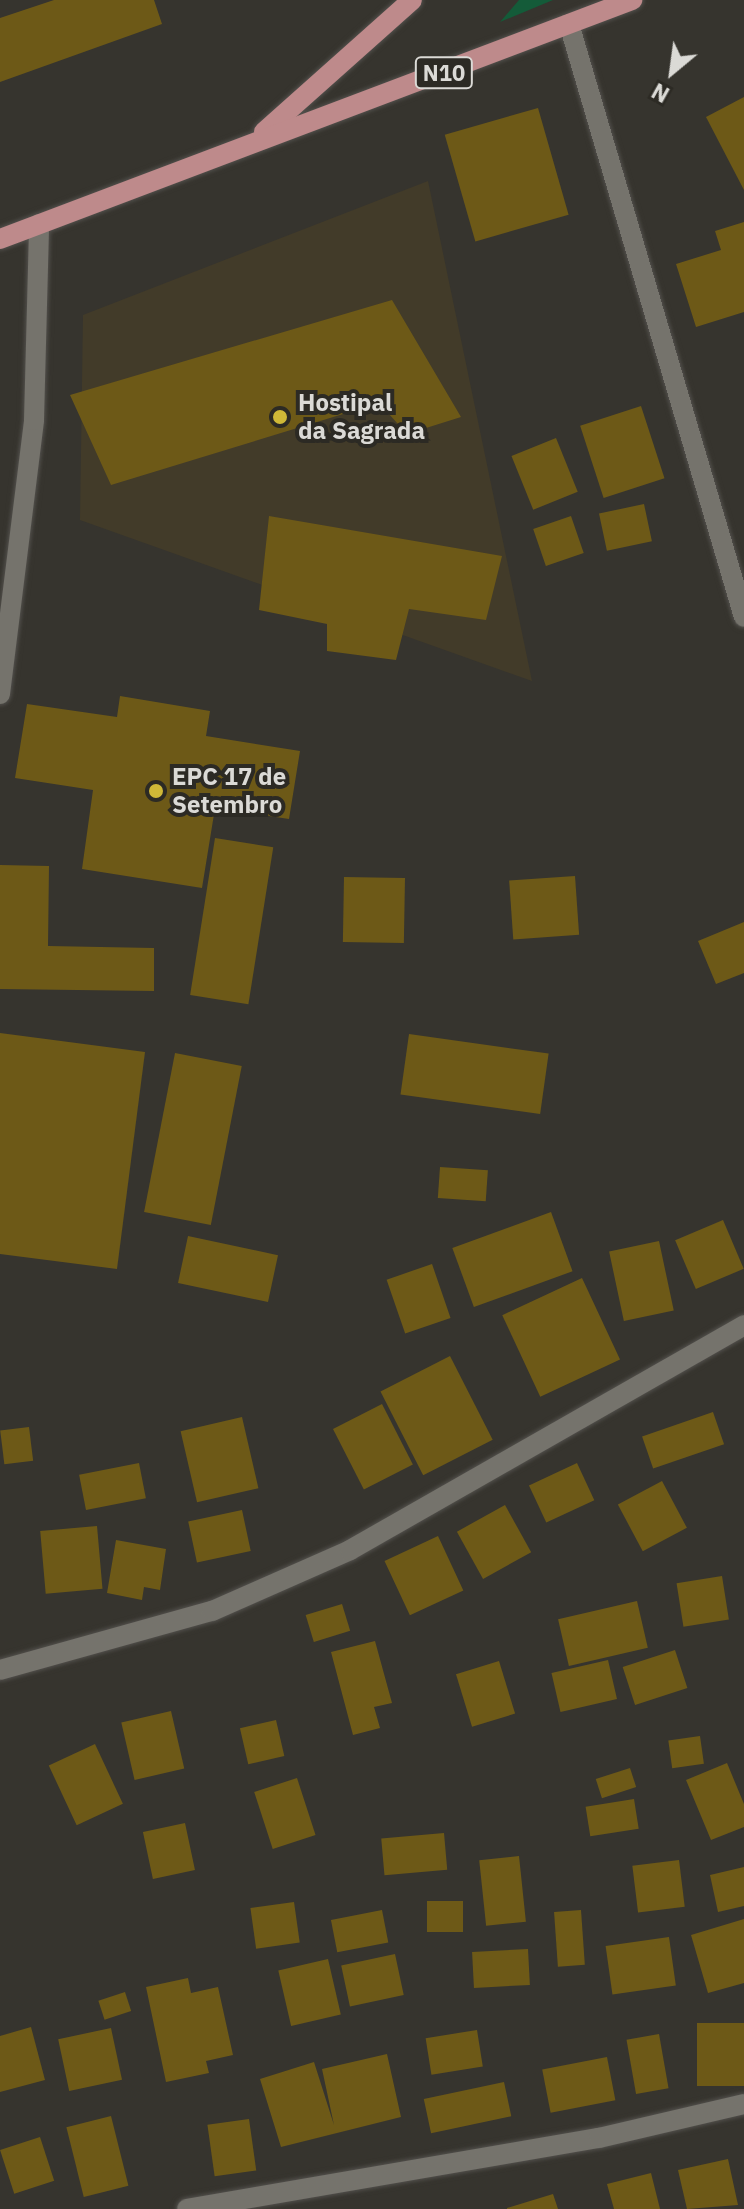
<!DOCTYPE html>
<html>
<head>
<meta charset="utf-8">
<style>
  body { margin:0 }
  #map { position:relative; width:744px; height:2209px; overflow:hidden; background:#36342e; font-family:"IBM Plex Sans",sans-serif }
  div>[style] { position:absolute }
  .medical>* { inset:0; background:#423b29 }
  .green>* { inset:0; background:#145b39 }
  .building>* { inset:0; background:#6d5917; transform-origin:0 0 }
  .roads { filter:drop-shadow(0 0 2px #52504c) drop-shadow(0 0 2px #52504c) }
  .minor>* { height:20px; margin:-10px; padding:0 10px; transform-origin:10px; border-radius:10px; background:#75736c }
  .primary>* { height:20px; margin:-10px; padding:0 10px; transform-origin:10px; border-radius:10px; background:#be8a8b }
  .dots>* { width:22px; height:22px; translate:-50% -50%; box-sizing:border-box; border:4px solid #2c2a24; border-radius:50% }
  span { translate:-50% -50%; white-space:nowrap; text-align:center; line-height:1.15; -webkit-text-stroke:8px #2c2a24; paint-order:stroke }
  .shield-label span { padding:2px 6px; background:#2c2a24; border:2px solid; border-radius:6px; -webkit-text-stroke-width:0 }
  .shield-label { font-size:22px; color:#dbdad6; font-weight:700 }
  .poi-label { font-size:24px; color:#dbdad6; font-weight:700 }
  .left { translate:0 -50%; text-align:left }
  .north { position:absolute; left:632px; top:32px; width:80px; height:80px; -webkit-text-stroke:6px #2c2a24; paint-order:stroke; rotate:209deg; font-size:22px; font-weight:700; line-height:32px; text-align:center; color:#dbdad6 }
  .north::after { content:''; display:block; margin:auto; width:28px; height:36px; background:#dbdad6; clip-path:polygon(50% 0,100% 100%,50% 72%,0 100%) }
</style>
</head>
<body>
<div id="map">
  <div class="medical">
    <i style="clip-path:polygon(428px 181px,532px 681px,80px 520px,83px 315px)"></i>
  </div>
  <div class="green">
    <i style="clip-path:polygon(519px 0,553px 0,500px 22px)"></i>
  </div>
  <div class="building">
    <i style="clip-path:polygon(54px 0,154px 0,162px 24px,0 82px,0 18px)"></i>
    <i style="clip-path:polygon(744px 97px,744px 190px,706px 117px)"></i>
    <i style="left:538px;top:108px;width:111px;height:97px;rotate:74deg"></i>
    <i style="clip-path:polygon(744px 222px,744px 312px,696px 327px,676px 264px,721px 250px,715px 231px)"></i>
    <i style="clip-path:polygon(392px 300px,461px 417px,407px 434px,379px 403px,111px 485px,70px 395px)"></i>
    <i style="left:641px;top:406px;width:76px;height:64px;rotate:72deg"></i>
    <i style="left:556px;top:438px;width:58px;height:48px;rotate:68deg"></i>
    <i style="left:644px;top:504px;width:38px;height:46px;rotate:78deg"></i>
    <i style="clip-path:polygon(269px 516px,502px 556px,486px 620px,409px 609px,396px 660px,327px 651px,327px 624px,259px 610px)"></i>
    <i style="left:571px;top:516px;width:39px;height:40px;rotate:71deg"></i>
    <i style="clip-path:polygon(120px 696px,210px 711px,206px 736px,300px 751px,289px 819px,215px 808px,202px 888px,82px 869px,93px 790px,15px 778px,27px 704px,117px 717px)"></i>
    <i style="left:215px;top:838px;width:59px;height:159px;rotate:9deg"></i>
    <i style="clip-path:polygon(0 865px,49px 866px,48px 946px,154px 948px,154px 991px,0 989px)"></i>
    <i style="left:575px;top:876px;width:59px;height:66px;rotate:86deg"></i>
    <i style="left:344px;top:877px;width:61px;height:65px;rotate:1deg"></i>
    <i style="clip-path:polygon(744px 922px,744px 973px,716px 984px,698px 941px)"></i>
    <i style="clip-path:polygon(0 1033px,145px 1052px,117px 1269px,0 1254px)"></i>
    <i style="left:409px;top:1034px;width:141px;height:61px;rotate:8deg"></i>
    <i style="left:175px;top:1053px;width:68px;height:162px;rotate:11deg"></i>
    <i style="left:440px;top:1167px;width:48px;height:31px;rotate:4deg"></i>
    <i style="left:551px;top:1212px;width:63px;height:105px;rotate:70deg"></i>
    <i style="left:723px;top:1220px;width:53px;height:52px;rotate:67deg"></i>
    <i style="left:188px;top:1236px;width:92px;height:48px;rotate:12deg"></i>
    <i style="left:659px;top:1241px;width:71px;height:51px;rotate:78deg"></i>
    <i style="left:432px;top:1264px;width:57px;height:48px;rotate:71deg"></i>
    <i style="left:582px;top:1278px;width:90px;height:88px;rotate:65deg"></i>
    <i style="left:450px;top:1356px;width:94px;height:78px;rotate:63deg"></i>
    <i style="left:382px;top:1404px;width:68px;height:55px;rotate:63deg"></i>
    <i style="left:713px;top:1412px;width:34px;height:75px;rotate:71deg"></i>
    <i style="left:242px;top:1417px;width:73px;height:63px;rotate:77deg"></i>
    <i style="left:29px;top:1427px;width:34px;height:29px;rotate:83deg"></i>
    <i style="left:139px;top:1463px;width:36px;height:61px;rotate:79deg"></i>
    <i style="left:577px;top:1463px;width:41px;height:53px;rotate:65deg"></i>
    <i style="left:662px;top:1481px;width:53px;height:50px;rotate:62deg"></i>
    <i style="left:505px;top:1505px;width:54px;height:55px;rotate:61deg"></i>
    <i style="left:242px;top:1510px;width:42px;height:55px;rotate:78deg"></i>
    <i style="left:97px;top:1526px;width:63px;height:57px;rotate:85deg"></i>
    <i style="left:438px;top:1536px;width:60px;height:59px;rotate:65deg"></i>
    <i style="clip-path:polygon(116px 1540px,166px 1549px,160px 1590px,144px 1587px,142px 1600px,107px 1593px)"></i>
    <i style="left:722px;top:1576px;width:44px;height:46px;rotate:81deg"></i>
    <i style="left:637px;top:1601px;width:48px;height:81px;rotate:77deg"></i>
    <i style="left:342px;top:1604px;width:28px;height:38px;rotate:73deg"></i>
    <i style="clip-path:polygon(375px 1641px,392px 1703px,374px 1707px,380px 1728px,353px 1735px,331px 1652px)"></i>
    <i style="left:675px;top:1650px;width:40px;height:55px;rotate:72deg"></i>
    <i style="left:608px;top:1660px;width:40px;height:58px;rotate:77deg"></i>
    <i style="left:499px;top:1661px;width:55px;height:45px;rotate:73deg"></i>
    <i style="left:171px;top:1711px;width:59px;height:51px;rotate:77deg"></i>
    <i style="left:276px;top:1720px;width:37px;height:37px;rotate:77deg"></i>
    <i style="left:700px;top:1736px;width:28px;height:32px;rotate:82deg"></i>
    <i style="left:95px;top:1744px;width:66px;height:51px;rotate:65deg"></i>
    <i style="clip-path:polygon(727px 1763px,744px 1804px,744px 1827px,711px 1840px,686px 1780px)"></i>
    <i style="left:630px;top:1768px;width:20px;height:36px;rotate:72deg"></i>
    <i style="left:297px;top:1778px;width:60px;height:45px;rotate:72deg"></i>
    <i style="left:634px;top:1799px;width:30px;height:49px;rotate:81deg"></i>
    <i style="left:185px;top:1823px;width:48px;height:43px;rotate:78deg"></i>
    <i style="left:444px;top:1833px;width:37px;height:63px;rotate:85deg"></i>
    <i style="left:519px;top:1856px;width:66px;height:40px;rotate:84deg"></i>
    <i style="left:679px;top:1860px;width:47px;height:47px;rotate:83deg"></i>
    <i style="clip-path:polygon(744px 1867px,744px 1906px,718px 1912px,710px 1875px)"></i>
    <i style="left:427px;top:1901px;width:36px;height:31px"></i>
    <i style="left:294px;top:1902px;width:41px;height:44px;rotate:82deg"></i>
    <i style="left:382px;top:1910px;width:33px;height:52px;rotate:79deg"></i>
    <i style="left:581px;top:1910px;width:55px;height:27px;rotate:86deg"></i>
    <i style="clip-path:polygon(744px 1919px,744px 1983px,708px 1993px,691px 1935px)"></i>
    <i style="left:669px;top:1937px;width:49px;height:64px;rotate:82deg"></i>
    <i style="left:528px;top:1949px;width:36px;height:56px;rotate:87deg"></i>
    <i style="left:395px;top:1954px;width:42px;height:55px;rotate:78deg"></i>
    <i style="left:328px;top:1959px;width:57px;height:51px;rotate:77deg"></i>
    <i style="clip-path:polygon(188px 1978px,191px 1993px,218px 1987px,233px 2055px,206px 2061px,209px 2073px,166px 2082px,146px 1987px)"></i>
    <i style="left:125px;top:1992px;width:20px;height:28px;rotate:72deg"></i>
    <i style="left:697px;top:2023px;width:47px;height:63px"></i>
    <i style="clip-path:polygon(31px 2027px,45px 2080px,0 2092px,0 2036px)"></i>
    <i style="left:111px;top:2028px;width:53px;height:54px;rotate:78deg"></i>
    <i style="left:477px;top:2030px;width:37px;height:52px;rotate:81deg"></i>
    <i style="left:659px;top:2034px;width:55px;height:33px;rotate:80deg"></i>
    <i style="clip-path:polygon(387px 2054px,401px 2117px,281px 2147px,260px 2079px,314px 2062px,334px 2125px,322px 2069px)"></i>
    <i style="left:607px;top:2057px;width:44px;height:66px;rotate:79deg"></i>
    <i style="left:504px;top:2082px;width:35px;height:82px;rotate:78deg"></i>
    <i style="left:111px;top:2116px;width:72px;height:46px;rotate:76deg"></i>
    <i style="left:249px;top:2119px;width:52px;height:42px;rotate:82deg"></i>
    <i style="left:40px;top:2137px;width:46px;height:42px;rotate:72deg"></i>
    <i style="clip-path:polygon(728px 2159px,738px 2205px,687px 2209px,678px 2170px)"></i>
    <i style="clip-path:polygon(651px 2173px,660px 2209px,614px 2209px,607px 2184px)"></i>
    <i style="clip-path:polygon(553px 2194px,558px 2209px,507px 2209px,507px 2208px)"></i>
  </div>
  <div class="roads">
    <div class="minor">
      <i style="left:569px;top:24px;width:618px;rotate:73.56deg"></i>
      <i style="left:0;top:694px;width:276px;rotate:-82.9deg"></i>
      <i style="left:34px;top:420px;width:196px;rotate:-88.5deg"></i>
      <i style="left:0;top:1670px;width:220px;rotate:-15.6deg"></i>
      <i style="left:212px;top:1611px;width:151px;rotate:-23.8deg"></i>
      <i style="left:350px;top:1550px;width:454px;rotate:-29.7deg"></i>
      <i style="left:187px;top:2209px;width:418px;rotate:-9.8deg"></i>
      <i style="left:599px;top:2138px;width:149px;rotate:-13.2deg"></i>
    </div>
    <div class="primary">
      <i style="left:264px;top:132px;width:198px;rotate:-41.7deg"></i>
      <i style="left:0;top:239px;width:676px;rotate:-20.71deg"></i>
    </div>
  </div>
  <div class="dots">
    <i style="left:280px;top:417px;background:#cfb837"></i>
    <i style="left:156px;top:791px;background:#cfb837"></i>
  </div>
  <div class="shield-label">
    <span style="left:444px;top:73px">N10</span>
  </div>
  <div class="poi-label">
    <span class="left" style="left:298px;top:417px">Hostipal<br>da Sagrada</span>
    <span class="left" style="left:172px;top:791px">EPC 17 de<br>Setembro</span>
  </div>
  <div class="north">N</div>
</div>
</body>
</html>
